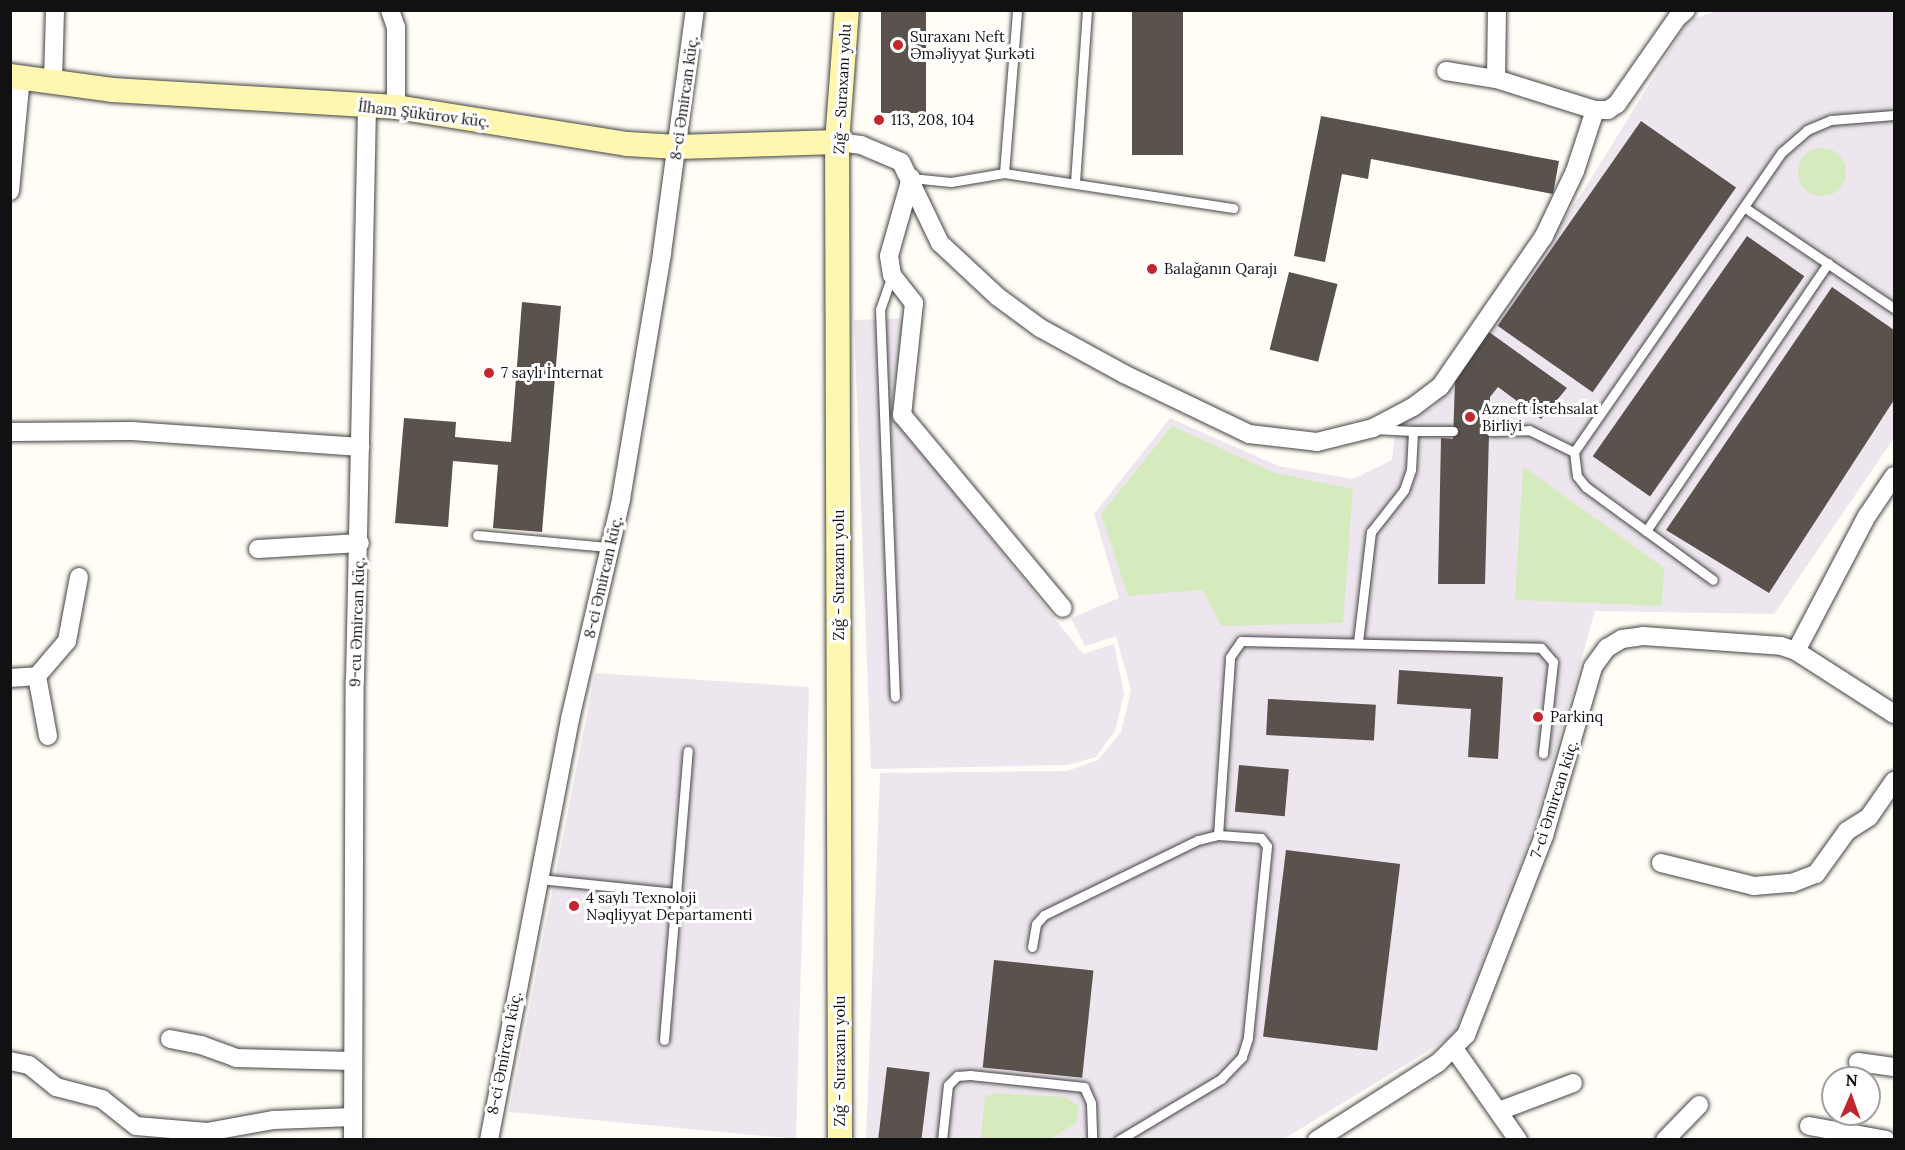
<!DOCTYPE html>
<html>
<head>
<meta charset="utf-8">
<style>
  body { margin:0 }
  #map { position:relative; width:1905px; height:1150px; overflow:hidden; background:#fffdf5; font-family:Lora,serif }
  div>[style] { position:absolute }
  .industrial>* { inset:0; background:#eee6ef }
  .green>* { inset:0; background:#d5ebbd }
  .round { border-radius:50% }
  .building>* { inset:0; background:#5a524d; transform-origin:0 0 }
  .roads { filter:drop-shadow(0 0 2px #444) drop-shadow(0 0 2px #444) }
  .lane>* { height:9px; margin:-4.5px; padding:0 4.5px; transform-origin:4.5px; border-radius:4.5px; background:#fff }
  .street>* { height:18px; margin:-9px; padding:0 9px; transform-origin:9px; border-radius:9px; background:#fff }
  .secondary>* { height:24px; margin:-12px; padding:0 12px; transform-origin:12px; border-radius:12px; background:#fff6b0 }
  .dots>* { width:16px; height:16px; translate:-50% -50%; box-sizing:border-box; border:3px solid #fff; border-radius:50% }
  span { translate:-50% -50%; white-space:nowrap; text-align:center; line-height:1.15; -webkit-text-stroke:6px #fff; paint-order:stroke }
  .poi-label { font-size:15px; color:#111 }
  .left { translate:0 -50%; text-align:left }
  .street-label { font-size:15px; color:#111 }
  .frame { position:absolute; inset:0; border:12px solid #111; pointer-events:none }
  .north { position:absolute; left:1821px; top:1066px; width:60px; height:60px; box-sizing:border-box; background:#fff; border:2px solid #a0a0a0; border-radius:50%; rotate:2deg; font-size:16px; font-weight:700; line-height:24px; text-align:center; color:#111 }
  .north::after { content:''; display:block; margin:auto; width:21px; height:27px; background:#c4262e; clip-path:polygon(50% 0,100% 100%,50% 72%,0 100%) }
</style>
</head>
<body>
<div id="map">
  <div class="industrial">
    <i style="clip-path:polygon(1716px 11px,1894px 11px,1894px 438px,1774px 614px,1595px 611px,1534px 828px,1454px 1035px,1284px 1139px,866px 1140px,880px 773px,1067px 771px,1098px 760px,1121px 732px,1131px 690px,1116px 636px,1085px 646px,1071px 618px,1119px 598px,1094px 514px,1170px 418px,1278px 466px,1353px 479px,1392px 460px,1396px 423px,1433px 408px,1584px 190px,1688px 21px)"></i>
    <i style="clip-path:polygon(905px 318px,891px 414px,1083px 654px,1114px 644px,1124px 694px,1115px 731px,1096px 757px,1068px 765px,871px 769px,854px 320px)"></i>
    <i style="clip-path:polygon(595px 673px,809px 687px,796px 1139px,509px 1112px)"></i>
  </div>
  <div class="green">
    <i class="round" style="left:1798px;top:148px;width:48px;height:48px"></i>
    <i style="clip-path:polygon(1172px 426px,1275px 473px,1353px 489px,1343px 623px,1222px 626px,1202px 590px,1128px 596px,1101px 514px)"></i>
    <i style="clip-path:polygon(1523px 466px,1664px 568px,1662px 606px,1515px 600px)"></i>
    <i style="clip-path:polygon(996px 1093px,1066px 1097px,1079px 1107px,1076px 1123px,1051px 1139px,981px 1139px,985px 1097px)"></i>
  </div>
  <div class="building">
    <i style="left:881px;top:10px;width:45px;height:103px"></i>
    <i style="left:1132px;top:10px;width:51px;height:145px"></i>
    <i style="clip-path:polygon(1321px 116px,1559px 161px,1553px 194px,1371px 159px,1368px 179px,1342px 174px,1325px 262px,1294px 256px)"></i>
    <i style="left:1641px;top:121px;width:116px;height:250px;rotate:35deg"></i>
    <i style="left:1747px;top:236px;width:70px;height:269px;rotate:35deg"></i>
    <i style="left:1289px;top:272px;width:50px;height:80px;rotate:14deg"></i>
    <i style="clip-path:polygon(1832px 287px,1894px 330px,1894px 400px,1769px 593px,1666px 530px)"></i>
    <i style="clip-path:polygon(522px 302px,561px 306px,542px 532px,493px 528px,498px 465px,453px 461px,448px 527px,395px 523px,404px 418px,456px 422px,455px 437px,511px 442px)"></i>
    <i style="clip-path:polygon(1489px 332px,1567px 388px,1541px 419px,1498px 387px,1490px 397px,1485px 584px,1438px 584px,1441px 438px,1453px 439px,1455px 381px)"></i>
    <i style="clip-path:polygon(1399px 670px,1503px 677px,1498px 759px,1468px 757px,1471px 709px,1397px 704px)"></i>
    <i style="left:1268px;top:699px;width:108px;height:36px;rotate:3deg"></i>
    <i style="left:1239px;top:765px;width:50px;height:47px;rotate:5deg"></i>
    <i style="left:1286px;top:850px;width:115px;height:188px;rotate:7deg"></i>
    <i style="left:994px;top:960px;width:100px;height:108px;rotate:6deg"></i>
    <i style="left:887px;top:1067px;width:43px;height:73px;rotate:7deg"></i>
  </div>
  <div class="roads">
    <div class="lane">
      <i style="left:1004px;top:173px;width:164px;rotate:-85.4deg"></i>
      <i style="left:911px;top:178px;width:40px;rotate:5.7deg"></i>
      <i style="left:951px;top:182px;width:54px;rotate:-9.6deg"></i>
      <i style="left:1004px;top:173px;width:232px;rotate:8.7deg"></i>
      <i style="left:1075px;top:182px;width:172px;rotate:-86deg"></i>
      <i style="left:1744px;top:207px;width:181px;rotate:34deg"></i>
      <i style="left:892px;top:275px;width:36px;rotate:109deg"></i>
      <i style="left:880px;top:309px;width:388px;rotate:87.8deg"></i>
      <i style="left:1413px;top:431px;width:40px"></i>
      <i style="left:1490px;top:431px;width:39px;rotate:-1deg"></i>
      <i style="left:1529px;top:430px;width:50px;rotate:26.1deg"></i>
      <i style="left:1574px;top:452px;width:365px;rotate:-55.3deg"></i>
      <i style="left:1782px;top:152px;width:33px;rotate:-41deg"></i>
      <i style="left:1807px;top:130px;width:26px;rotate:-23deg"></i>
      <i style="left:1831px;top:120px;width:63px;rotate:-4.5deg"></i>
      <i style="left:1574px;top:452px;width:24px;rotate:83deg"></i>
      <i style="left:1577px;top:476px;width:14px;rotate:51deg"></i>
      <i style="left:1586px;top:487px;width:157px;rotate:36.2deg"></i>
      <i style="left:1646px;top:531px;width:324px;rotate:-55.8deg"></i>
      <i style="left:477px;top:535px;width:134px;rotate:5.2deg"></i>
      <i style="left:1358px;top:642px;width:111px;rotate:-83.3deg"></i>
      <i style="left:1371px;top:532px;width:53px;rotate:-51.8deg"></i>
      <i style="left:1404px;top:490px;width:21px;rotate:-71deg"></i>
      <i style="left:1411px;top:470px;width:39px;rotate:-87deg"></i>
      <i style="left:1413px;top:431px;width:34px;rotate:-177deg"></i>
      <i style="left:1218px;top:835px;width:178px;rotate:-86.1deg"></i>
      <i style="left:1230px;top:657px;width:19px;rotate:-55deg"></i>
      <i style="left:1241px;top:641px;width:300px;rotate:1.3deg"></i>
      <i style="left:1541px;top:648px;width:18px;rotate:49deg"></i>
      <i style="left:1553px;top:662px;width:92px;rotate:96.3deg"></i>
      <i style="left:539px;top:879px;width:138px;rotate:5.8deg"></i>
      <i style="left:1032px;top:947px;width:23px;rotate:-80deg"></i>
      <i style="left:1036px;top:924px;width:12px;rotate:-48deg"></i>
      <i style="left:1044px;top:915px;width:171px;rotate:-26deg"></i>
      <i style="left:1198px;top:840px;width:21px;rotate:-14deg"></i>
      <i style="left:1218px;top:835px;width:43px;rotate:4deg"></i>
      <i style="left:1261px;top:838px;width:10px;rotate:53deg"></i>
      <i style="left:1267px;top:846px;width:193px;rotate:95.7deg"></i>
      <i style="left:1248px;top:1038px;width:20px;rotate:108deg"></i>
      <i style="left:1242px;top:1057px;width:30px;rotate:134deg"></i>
      <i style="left:1221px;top:1079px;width:119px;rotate:149.1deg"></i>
      <i style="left:664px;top:1040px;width:290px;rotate:-85.3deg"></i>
      <i style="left:942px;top:1140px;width:55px;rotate:-83.8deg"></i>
      <i style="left:948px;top:1085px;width:13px;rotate:-45deg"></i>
      <i style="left:957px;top:1076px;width:13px;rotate:-4deg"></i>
      <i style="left:970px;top:1075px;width:115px;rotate:6deg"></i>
      <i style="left:1084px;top:1087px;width:17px;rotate:66deg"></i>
      <i style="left:1091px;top:1103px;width:37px;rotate:88deg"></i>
    </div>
    <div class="street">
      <i style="left:390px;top:10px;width:18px;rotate:71deg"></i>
      <i style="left:396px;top:27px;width:80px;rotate:90deg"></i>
      <i style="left:1446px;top:71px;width:51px;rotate:9.1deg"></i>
      <i style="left:1496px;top:79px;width:104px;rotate:17.4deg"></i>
      <i style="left:1595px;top:110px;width:13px"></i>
      <i style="left:1608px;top:110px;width:11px;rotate:-34deg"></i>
      <i style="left:1617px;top:104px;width:105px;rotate:-55.1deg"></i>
      <i style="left:1677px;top:18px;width:12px;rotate:-42deg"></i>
      <i style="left:1496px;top:79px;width:69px;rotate:-89.2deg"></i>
      <i style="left:53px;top:82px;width:72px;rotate:-88.4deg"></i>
      <i style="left:837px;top:142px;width:24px;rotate:7deg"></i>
      <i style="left:861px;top:145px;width:43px;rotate:23deg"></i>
      <i style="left:901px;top:162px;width:90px;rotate:64.3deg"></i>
      <i style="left:940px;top:243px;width:79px;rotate:43deg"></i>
      <i style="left:998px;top:297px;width:52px;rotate:36.4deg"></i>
      <i style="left:1040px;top:328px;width:96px;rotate:28.7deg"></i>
      <i style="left:1124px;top:374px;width:139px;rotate:25.6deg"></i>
      <i style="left:1249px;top:434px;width:68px;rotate:6.7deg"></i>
      <i style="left:1317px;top:442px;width:58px;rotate:-14deg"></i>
      <i style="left:1373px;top:428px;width:45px;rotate:-27.7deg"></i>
      <i style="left:1413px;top:407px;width:34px;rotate:-37deg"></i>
      <i style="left:1440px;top:387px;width:183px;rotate:-55.4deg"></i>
      <i style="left:1544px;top:236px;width:72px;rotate:-64.5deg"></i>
      <i style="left:1575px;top:171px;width:64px;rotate:-71.8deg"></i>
      <i style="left:911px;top:178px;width:81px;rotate:105.8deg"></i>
      <i style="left:889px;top:256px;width:19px;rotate:81deg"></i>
      <i style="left:892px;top:275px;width:36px;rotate:52deg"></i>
      <i style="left:914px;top:303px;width:113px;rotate:96.1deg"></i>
      <i style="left:902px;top:415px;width:251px;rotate:50.2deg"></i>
      <i style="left:10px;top:191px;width:115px;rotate:-84.5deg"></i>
      <i style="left:10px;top:432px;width:122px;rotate:-0.5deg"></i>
      <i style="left:132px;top:431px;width:229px;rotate:4deg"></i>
      <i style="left:258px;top:549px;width:102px;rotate:-3.4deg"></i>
      <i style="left:1796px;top:651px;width:153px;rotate:-62.3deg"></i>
      <i style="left:1867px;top:516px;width:48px;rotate:-56deg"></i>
      <i style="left:37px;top:676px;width:61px;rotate:79.6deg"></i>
      <i style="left:10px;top:678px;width:27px;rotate:-4deg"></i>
      <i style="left:37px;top:676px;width:46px;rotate:-49.4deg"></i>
      <i style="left:67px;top:641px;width:65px;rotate:-79.4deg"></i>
      <i style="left:1661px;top:863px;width:96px;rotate:13.9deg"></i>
      <i style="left:1754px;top:886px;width:38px;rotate:-5deg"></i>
      <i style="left:1792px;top:883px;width:26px;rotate:-21deg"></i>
      <i style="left:1816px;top:874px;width:53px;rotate:-54.2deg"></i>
      <i style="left:1847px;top:831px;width:26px;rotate:-32deg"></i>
      <i style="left:1869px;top:817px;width:44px;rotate:-55.2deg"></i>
      <i style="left:170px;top:1039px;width:32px;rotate:11deg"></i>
      <i style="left:201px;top:1045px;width:37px;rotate:20deg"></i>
      <i style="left:236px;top:1058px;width:116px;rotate:1.5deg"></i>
      <i style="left:1455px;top:1050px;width:110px;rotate:55deg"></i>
      <i style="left:10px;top:1061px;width:19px;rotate:12deg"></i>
      <i style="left:29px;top:1065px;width:35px;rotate:39deg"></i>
      <i style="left:56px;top:1087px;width:48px;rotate:14.6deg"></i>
      <i style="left:102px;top:1099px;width:43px;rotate:38.5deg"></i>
      <i style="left:136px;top:1126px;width:71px;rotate:4.8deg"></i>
      <i style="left:207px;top:1132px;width:68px;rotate:-10.2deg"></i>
      <i style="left:274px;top:1120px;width:79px;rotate:-2.2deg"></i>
      <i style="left:1858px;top:1062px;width:36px;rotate:8deg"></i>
      <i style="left:1499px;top:1111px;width:79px;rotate:-20.7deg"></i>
      <i style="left:1809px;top:1126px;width:78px;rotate:10.3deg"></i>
      <i style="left:353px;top:1140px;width:460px;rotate:-89.8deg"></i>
      <i style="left:355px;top:680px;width:574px;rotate:-88.8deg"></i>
      <i style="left:489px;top:1140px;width:429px;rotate:-79.1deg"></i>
      <i style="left:570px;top:719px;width:226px;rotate:-76.9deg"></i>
      <i style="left:621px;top:499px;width:249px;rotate:-80.5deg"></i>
      <i style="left:662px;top:253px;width:245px;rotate:-82.3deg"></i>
      <i style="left:1317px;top:1140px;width:143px;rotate:-32.5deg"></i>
      <i style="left:1438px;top:1063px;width:40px;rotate:-45deg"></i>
      <i style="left:1466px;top:1035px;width:214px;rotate:-68.6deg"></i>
      <i style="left:1544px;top:836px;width:176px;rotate:-73.8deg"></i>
      <i style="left:1593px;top:667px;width:24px;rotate:-54deg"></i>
      <i style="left:1607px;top:648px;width:17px;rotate:-31deg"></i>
      <i style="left:1622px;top:639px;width:21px;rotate:-8deg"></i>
      <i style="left:1643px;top:636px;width:138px;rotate:4.1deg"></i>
      <i style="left:1781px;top:646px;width:16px;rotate:18deg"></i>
      <i style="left:1796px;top:651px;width:117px;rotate:32.7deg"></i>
      <i style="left:1665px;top:1140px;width:49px;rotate:-45.8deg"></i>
    </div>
    <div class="secondary">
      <i style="left:10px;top:76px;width:103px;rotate:7.8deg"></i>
      <i style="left:112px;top:90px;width:285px;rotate:3.4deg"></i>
      <i style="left:396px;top:107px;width:234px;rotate:9.1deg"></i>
      <i style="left:627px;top:144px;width:51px;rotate:3.4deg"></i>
      <i style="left:678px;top:147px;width:159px;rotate:-1.8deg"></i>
      <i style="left:840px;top:1140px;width:998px;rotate:-90.17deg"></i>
      <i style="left:837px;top:142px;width:132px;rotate:-85.7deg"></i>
    </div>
  </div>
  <div class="dots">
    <i style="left:898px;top:45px;background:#c4262e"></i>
    <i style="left:879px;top:120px;background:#c4262e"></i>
    <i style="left:1152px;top:269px;background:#c4262e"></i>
    <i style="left:489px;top:373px;background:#c4262e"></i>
    <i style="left:1470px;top:417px;background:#c4262e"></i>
    <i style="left:1538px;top:717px;background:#c4262e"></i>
    <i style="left:574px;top:906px;background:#c4262e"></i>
  </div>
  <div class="poi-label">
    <span class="left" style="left:910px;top:45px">Suraxanı Neft<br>Əməliyyat Şurkəti</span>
    <span class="left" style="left:891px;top:120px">113, 208, 104</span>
    <span class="left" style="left:1164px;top:269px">Balağanın Qarajı</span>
    <span class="left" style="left:501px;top:373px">7 saylı İnternat</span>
    <span class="left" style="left:1482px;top:417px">Azneft İstehsalat<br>Birliyi</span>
    <span class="left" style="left:1550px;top:717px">Parkinq</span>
    <span class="left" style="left:586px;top:906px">4 saylı Texnoloji<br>Nəqliyyat Departamenti</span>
  </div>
  <div class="street-label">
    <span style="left:842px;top:89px;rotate:-87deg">Zığ - Suraxanı yolu</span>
    <span style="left:684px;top:98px;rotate:-82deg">8-ci Əmircan küç.</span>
    <span style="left:424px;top:114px;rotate:7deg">İlham Şükürov küç.</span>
    <span style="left:839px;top:575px;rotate:-90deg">Zığ - Suraxanı yolu</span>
    <span style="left:603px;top:577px;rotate:-77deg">8-ci Əmircan küç.</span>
    <span style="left:357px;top:622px;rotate:-88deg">9-cu Əmircan küç.</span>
    <span style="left:1554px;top:799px;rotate:-72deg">7-ci Əmircan küç.</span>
    <span style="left:504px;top:1053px;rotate:-79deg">8-ci Əmircan küç.</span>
    <span style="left:840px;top:1061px;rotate:-90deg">Zığ - Suraxanı yolu</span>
  </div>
  <div class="frame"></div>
  <div class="north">N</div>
</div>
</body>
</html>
